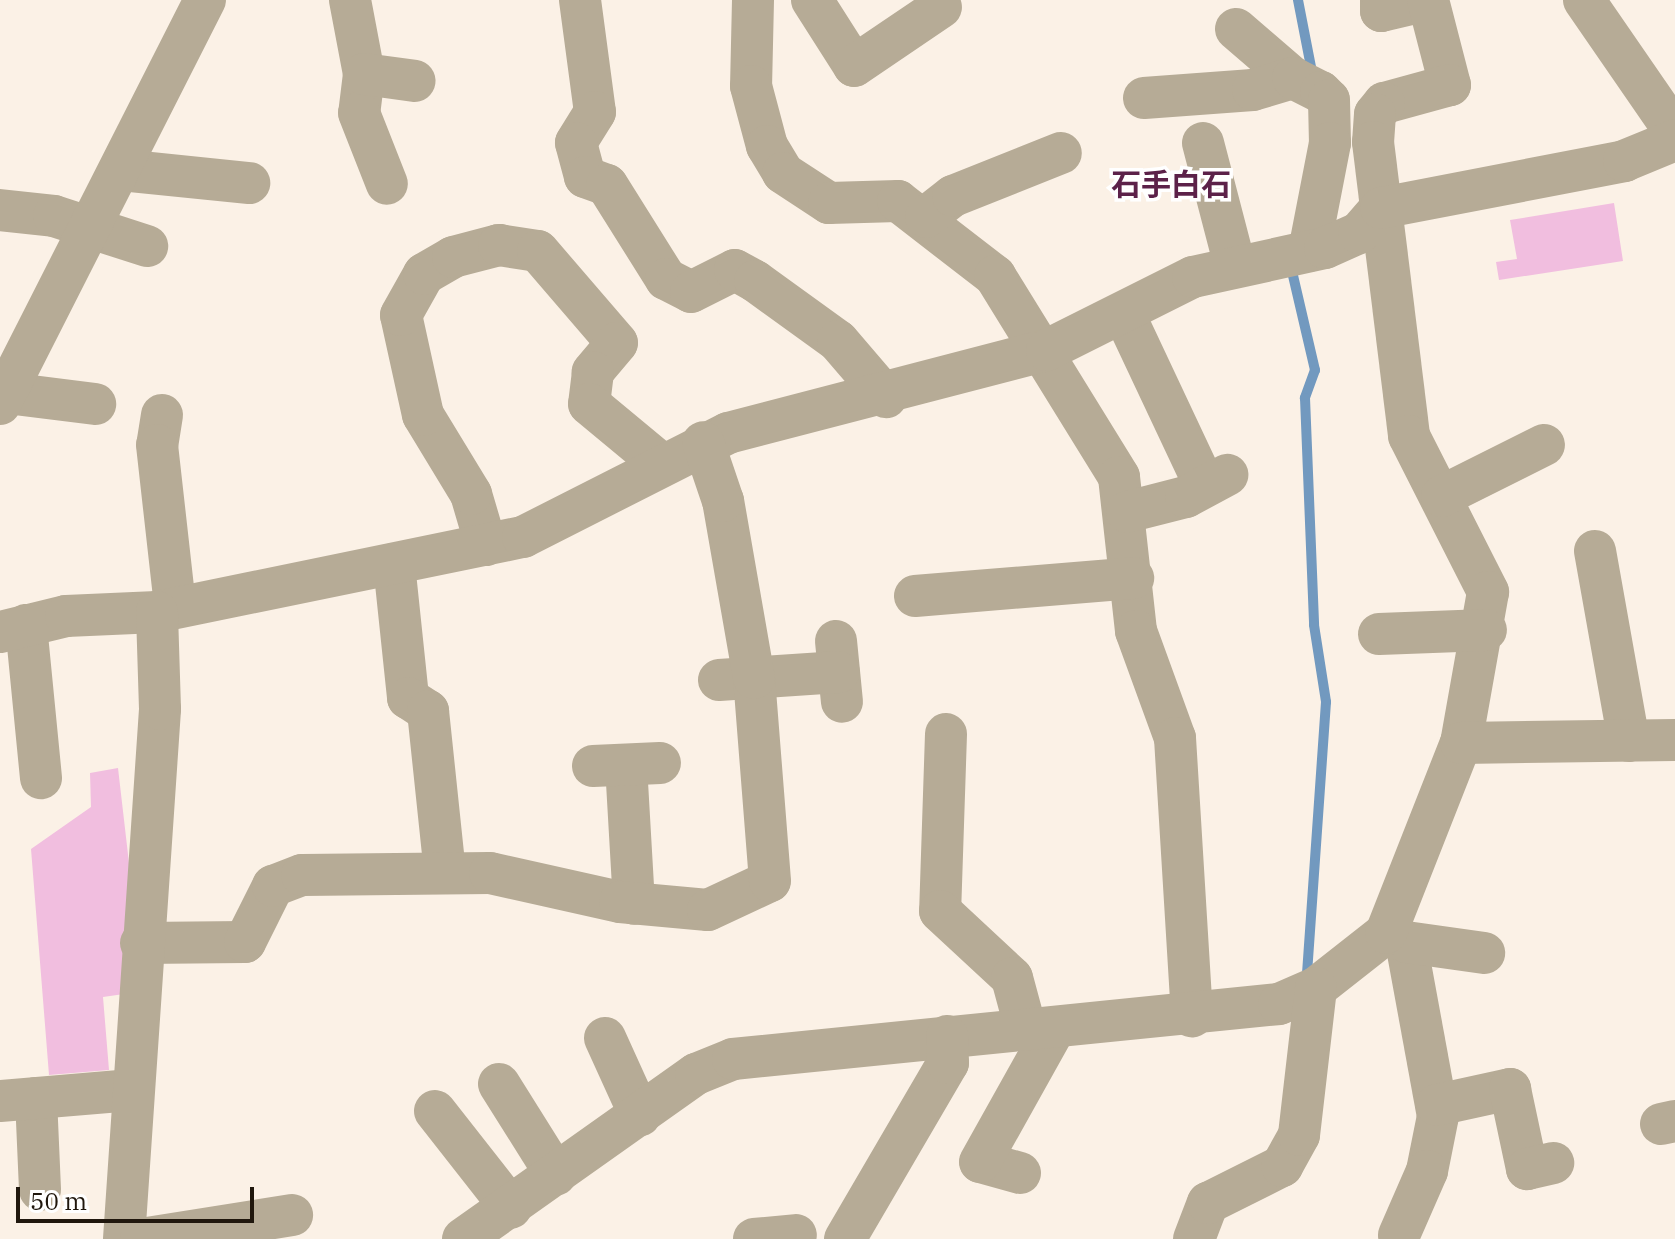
<!DOCTYPE html>
<html>
<head>
<meta charset="utf-8">
<style>
  body { margin:0 }
  #map { position:relative; width:1675px; height:1239px; overflow:hidden; background:#fbf1e6; font-family:"IBM Plex Serif","Noto Sans JP",serif }
  div>[style] { position:absolute }
  .stream>* { height:10px; margin:-5px; padding:0 5px; transform-origin:5px; border-radius:5px; background:#7299bf }
  .building>* { inset:0; background:#f1bedf }
  .minor>* { height:42px; margin:-21px; padding:0 21px; transform-origin:21px; border-radius:21px; background:#b6ab96 }
  span { translate:-50% -50%; white-space:nowrap; text-align:center; line-height:1.15; -webkit-text-stroke:7px #fff; paint-order:stroke }
  .quarter-label { font-size:30px; color:#5c2149; font-weight:700 }
  .scale { position:absolute; left:16px; top:1187px; width:238px; height:36px; box-sizing:border-box; border:4px solid #20170d; border-top:0; padding-left:10px; font-size:24px; line-height:28px; white-space:nowrap; color:#20170d; -webkit-text-stroke:6px #fff; paint-order:stroke }
</style>
</head>
<body>
<div id="map">
  <div class="stream">
    <i style="left:1298px;top:0;width:73px;rotate:79deg"></i>
    <i style="left:1291px;top:267px;width:106px;rotate:76.9deg"></i>
    <i style="left:1315px;top:370px;width:30px;rotate:110deg"></i>
    <i style="left:1305px;top:398px;width:227px;rotate:87.7deg"></i>
    <i style="left:1314px;top:625px;width:78px;rotate:81.1deg"></i>
    <i style="left:1326px;top:702px;width:270px;rotate:94deg"></i>
  </div>
  <div class="building">
    <i style="clip-path:polygon(1614px 203px,1623px 261px,1499px 280px,1496px 262px,1517px 259px,1510px 220px)"></i>
    <i style="clip-path:polygon(118px 768px,132px 889px,124px 994px,103px 997px,109px 1070px,49px 1075px,31px 849px,91px 807px,90px 773px)"></i>
  </div>
  <div class="minor">
    <i style="left:350px;top:0;width:75px;rotate:79.3deg"></i>
    <i style="left:364px;top:74px;width:39px;rotate:97deg"></i>
    <i style="left:359px;top:113px;width:76px;rotate:68.5deg"></i>
    <i style="left:580px;top:0;width:113px;rotate:82.4deg"></i>
    <i style="left:595px;top:112px;width:36px;rotate:122deg"></i>
    <i style="left:576px;top:143px;width:35px;rotate:75deg"></i>
    <i style="left:585px;top:177px;width:23px;rotate:20deg"></i>
    <i style="left:607px;top:185px;width:111px;rotate:57.9deg"></i>
    <i style="left:666px;top:279px;width:28px;rotate:27deg"></i>
    <i style="left:691px;top:292px;width:49px;rotate:-26.6deg"></i>
    <i style="left:735px;top:270px;width:23px;rotate:29deg"></i>
    <i style="left:755px;top:281px;width:102px;rotate:35.9deg"></i>
    <i style="left:838px;top:341px;width:74px;rotate:49.4deg"></i>
    <i style="left:753px;top:0;width:86px;rotate:91.3deg"></i>
    <i style="left:751px;top:86px;width:62px;rotate:75.1deg"></i>
    <i style="left:767px;top:146px;width:31px;rotate:59deg"></i>
    <i style="left:783px;top:173px;width:55px;rotate:33.1deg"></i>
    <i style="left:829px;top:203px;width:69px;rotate:-1.7deg"></i>
    <i style="left:898px;top:201px;width:123px;rotate:37.7deg"></i>
    <i style="left:995px;top:276px;width:236px;rotate:58.3deg"></i>
    <i style="left:1119px;top:477px;width:155px;rotate:83.7deg"></i>
    <i style="left:1136px;top:631px;width:114px;rotate:70deg"></i>
    <i style="left:1175px;top:738px;width:279px;rotate:86.5deg"></i>
    <i style="left:812px;top:0;width:78px;rotate:57.5deg"></i>
    <i style="left:854px;top:66px;width:105px;rotate:-34.1deg"></i>
    <i style="left:1381px;top:0;width:11px;rotate:90deg"></i>
    <i style="left:1381px;top:11px;width:48px;rotate:-13.2deg"></i>
    <i style="left:1428px;top:0;width:88px;rotate:75.5deg"></i>
    <i style="left:1450px;top:85px;width:68px;rotate:164.7deg"></i>
    <i style="left:1384px;top:103px;width:14px;rotate:129deg"></i>
    <i style="left:1375px;top:114px;width:28px;rotate:94deg"></i>
    <i style="left:1373px;top:142px;width:296px;rotate:83deg"></i>
    <i style="left:1409px;top:436px;width:175px;rotate:63.1deg"></i>
    <i style="left:1488px;top:592px;width:153px;rotate:100.1deg"></i>
    <i style="left:1584px;top:0;width:160px;rotate:55.4deg"></i>
    <i style="left:1236px;top:29px;width:75px;rotate:40.7deg"></i>
    <i style="left:364px;top:74px;width:51px;rotate:7.8deg"></i>
    <i style="left:1144px;top:98px;width:109px;rotate:-4.2deg"></i>
    <i style="left:1253px;top:90px;width:42px;rotate:-16.7deg"></i>
    <i style="left:1293px;top:78px;width:31px;rotate:27deg"></i>
    <i style="left:1321px;top:92px;width:11px;rotate:45deg"></i>
    <i style="left:1329px;top:100px;width:43px;rotate:88.7deg"></i>
    <i style="left:1330px;top:143px;width:110px;rotate:101deg"></i>
    <i style="left:1203px;top:143px;width:127px;rotate:75.4deg"></i>
    <i style="left:121px;top:170px;width:129px;rotate:5.8deg"></i>
    <i style="left:0;top:210px;width:54px;rotate:6.3deg"></i>
    <i style="left:54px;top:216px;width:98px;rotate:17.9deg"></i>
    <i style="left:926px;top:217px;width:34px;rotate:-38deg"></i>
    <i style="left:953px;top:196px;width:116px;rotate:-21.7deg"></i>
    <i style="left:1125px;top:316px;width:188px;rotate:64.8deg"></i>
    <i style="left:0;top:392px;width:96px;rotate:7.2deg"></i>
    <i style="left:0;top:404px;width:453px;rotate:-63.1deg"></i>
    <i style="left:162px;top:415px;width:30px;rotate:99deg"></i>
    <i style="left:157px;top:445px;width:162px;rotate:83.6deg"></i>
    <i style="left:1442px;top:496px;width:114px;rotate:-26.6deg"></i>
    <i style="left:1127px;top:512px;width:61px;rotate:-14.3deg"></i>
    <i style="left:1186px;top:497px;width:47px;rotate:-28.2deg"></i>
    <i style="left:486px;top:545px;width:53px;rotate:-106.4deg"></i>
    <i style="left:471px;top:494px;width:92px;rotate:-121.3deg"></i>
    <i style="left:423px;top:415px;width:102px;rotate:-102.4deg"></i>
    <i style="left:401px;top:315px;width:47px;rotate:-60.7deg"></i>
    <i style="left:424px;top:274px;width:34px;rotate:-30deg"></i>
    <i style="left:453px;top:257px;width:48px;rotate:-14.6deg"></i>
    <i style="left:499px;top:245px;width:39px;rotate:9deg"></i>
    <i style="left:538px;top:251px;width:121px;rotate:49.3deg"></i>
    <i style="left:617px;top:343px;width:38px;rotate:130deg"></i>
    <i style="left:593px;top:372px;width:32px;rotate:97deg"></i>
    <i style="left:589px;top:404px;width:92px;rotate:39.7deg"></i>
    <i style="left:1595px;top:551px;width:193px;rotate:79.9deg"></i>
    <i style="left:394px;top:564px;width:135px;rotate:84deg"></i>
    <i style="left:408px;top:698px;width:24px;rotate:33deg"></i>
    <i style="left:428px;top:711px;width:163px;rotate:84deg"></i>
    <i style="left:915px;top:596px;width:219px;rotate:-4.7deg"></i>
    <i style="left:26px;top:625px;width:154px;rotate:84.4deg"></i>
    <i style="left:0;top:632px;width:68px;rotate:-13.6deg"></i>
    <i style="left:66px;top:616px;width:91px;rotate:-2.5deg"></i>
    <i style="left:157px;top:612px;width:374px;rotate:-11.6deg"></i>
    <i style="left:523px;top:537px;width:230px;rotate:-26.9deg"></i>
    <i style="left:728px;top:433px;width:330px;rotate:-14.6deg"></i>
    <i style="left:1047px;top:350px;width:163px;rotate:-26.6deg"></i>
    <i style="left:1193px;top:277px;width:135px;rotate:-12.4deg"></i>
    <i style="left:1325px;top:248px;width:37px;rotate:-24deg"></i>
    <i style="left:1359px;top:233px;width:33px;rotate:-49deg"></i>
    <i style="left:1381px;top:208px;width:248px;rotate:-10.9deg"></i>
    <i style="left:1624px;top:161px;width:55px;rotate:-22.4deg"></i>
    <i style="left:1379px;top:634px;width:107px;rotate:-2.1deg"></i>
    <i style="left:836px;top:641px;width:61px;rotate:84.4deg"></i>
    <i style="left:719px;top:680px;width:120px;rotate:-3.8deg"></i>
    <i style="left:946px;top:734px;width:177px;rotate:91.9deg"></i>
    <i style="left:940px;top:911px;width:98px;rotate:42.9deg"></i>
    <i style="left:1012px;top:978px;width:54px;rotate:74.9deg"></i>
    <i style="left:626px;top:765px;width:139px;rotate:86.7deg"></i>
    <i style="left:593px;top:766px;width:67px;rotate:-2.6deg"></i>
    <i style="left:1386px;top:933px;width:22px;rotate:24deg"></i>
    <i style="left:1406px;top:942px;width:177px;rotate:79.6deg"></i>
    <i style="left:1438px;top:1116px;width:56px;rotate:101.3deg"></i>
    <i style="left:1427px;top:1171px;width:70px;rotate:113.6deg"></i>
    <i style="left:1406px;top:942px;width:79px;rotate:8deg"></i>
    <i style="left:141px;top:943px;width:104px;rotate:-0.6deg"></i>
    <i style="left:245px;top:942px;width:63px;rotate:-63.4deg"></i>
    <i style="left:273px;top:886px;width:31px;rotate:-21deg"></i>
    <i style="left:302px;top:875px;width:188px;rotate:-0.6deg"></i>
    <i style="left:490px;top:873px;width:133px;rotate:12.6deg"></i>
    <i style="left:620px;top:902px;width:88px;rotate:5.2deg"></i>
    <i style="left:708px;top:910px;width:68px;rotate:-25.1deg"></i>
    <i style="left:770px;top:881px;width:204px;rotate:-94.5deg"></i>
    <i style="left:754px;top:678px;width:180px;rotate:-99.9deg"></i>
    <i style="left:723px;top:501px;width:62px;rotate:-108.7deg"></i>
    <i style="left:605px;top:1038px;width:85px;rotate:65.6deg"></i>
    <i style="left:499px;top:1084px;width:107px;rotate:57.9deg"></i>
    <i style="left:36px;top:1098px;width:92px;rotate:87.5deg"></i>
    <i style="left:0;top:1101px;width:132px;rotate:-4.8deg"></i>
    <i style="left:1437px;top:1105px;width:75px;rotate:-12.4deg"></i>
    <i style="left:1510px;top:1089px;width:82px;rotate:78deg"></i>
    <i style="left:1527px;top:1169px;width:27px;rotate:-13deg"></i>
    <i style="left:435px;top:1111px;width:123px;rotate:51.9deg"></i>
    <i style="left:1661px;top:1124px;width:14px;rotate:-12deg"></i>
    <i style="left:1020px;top:1173px;width:41px;rotate:-164.6deg"></i>
    <i style="left:980px;top:1162px;width:154px;rotate:-60.8deg"></i>
    <i style="left:124px;top:1239px;width:531px;rotate:-86.11deg"></i>
    <i style="left:160px;top:709px;width:97px;rotate:-91.8deg"></i>
    <i style="left:141px;top:1239px;width:153px;rotate:-9deg"></i>
    <i style="left:463px;top:1239px;width:286px;rotate:-35.3deg"></i>
    <i style="left:696px;top:1074px;width:40px;rotate:-22deg"></i>
    <i style="left:733px;top:1059px;width:549px;rotate:-5.75deg"></i>
    <i style="left:1279px;top:1004px;width:40px;rotate:-23.4deg"></i>
    <i style="left:1316px;top:988px;width:89px;rotate:-38.2deg"></i>
    <i style="left:1386px;top:933px;width:204px;rotate:-68.5deg"></i>
    <i style="left:1461px;top:743px;width:214px;rotate:-0.8deg"></i>
    <i style="left:754px;top:1239px;width:42px;rotate:-5.4deg"></i>
    <i style="left:845px;top:1239px;width:204px;rotate:-59.7deg"></i>
    <i style="left:948px;top:1063px;width:27px;rotate:-92deg"></i>
    <i style="left:1194px;top:1239px;width:39px;rotate:-69deg"></i>
    <i style="left:1208px;top:1203px;width:83px;rotate:-26.6deg"></i>
    <i style="left:1282px;top:1166px;width:35px;rotate:-61deg"></i>
    <i style="left:1299px;top:1135px;width:148px;rotate:-83.4deg"></i>
  </div>
  <div class="quarter-label">
    <span style="left:1171px;top:184px">石手白石</span>
  </div>
  <div class="scale">50 m</div>
</div>
</body>
</html>
